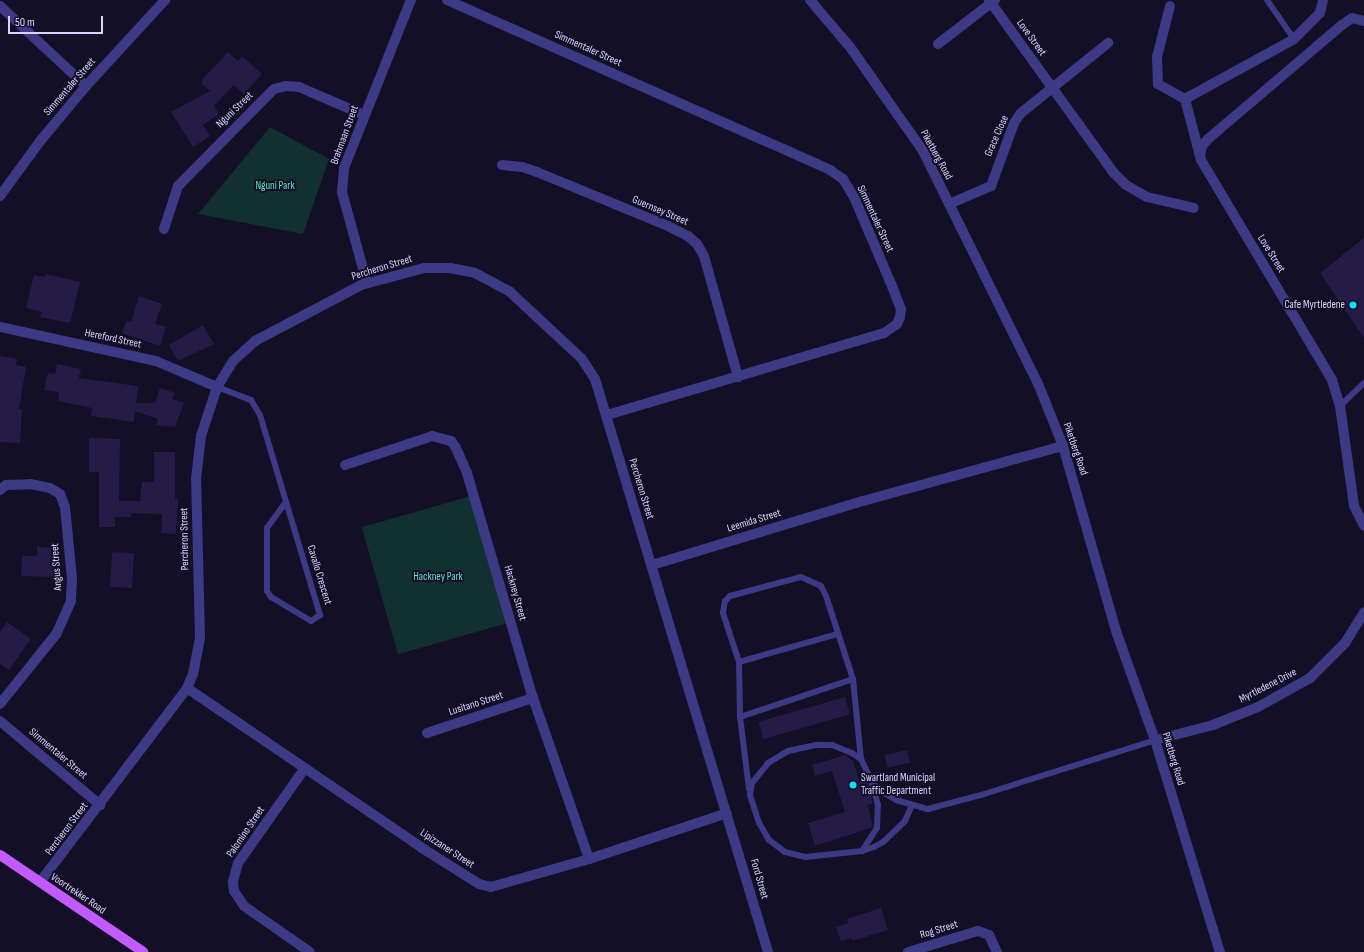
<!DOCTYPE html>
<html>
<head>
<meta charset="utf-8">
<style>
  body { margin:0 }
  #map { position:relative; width:1364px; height:952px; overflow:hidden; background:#130f26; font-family:"Sofia Sans Condensed",sans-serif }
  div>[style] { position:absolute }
  .green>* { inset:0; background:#12302f; transform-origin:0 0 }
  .building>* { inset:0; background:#241b47; transform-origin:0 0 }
  .service>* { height:6px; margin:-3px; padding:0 3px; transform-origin:3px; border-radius:3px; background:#3d3a85 }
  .minor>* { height:10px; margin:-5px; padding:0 5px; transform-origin:5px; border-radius:5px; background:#3d3a85 }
  .tertiary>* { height:10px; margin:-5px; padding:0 5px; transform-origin:5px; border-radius:5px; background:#3d3a85 }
  .primary>* { height:10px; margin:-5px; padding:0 5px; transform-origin:5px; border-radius:5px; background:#c25bff }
  .dots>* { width:11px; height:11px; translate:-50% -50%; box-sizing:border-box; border:2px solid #130f26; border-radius:50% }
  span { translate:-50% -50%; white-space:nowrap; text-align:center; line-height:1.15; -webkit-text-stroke:4px #130f26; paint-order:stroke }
  .street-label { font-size:11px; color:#d9d4ff }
  .park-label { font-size:11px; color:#5fe0c0 }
  .poi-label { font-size:11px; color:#d9d4ff }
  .right { translate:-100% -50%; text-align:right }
  .left { translate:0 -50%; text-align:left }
  .scale { position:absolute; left:8px; top:16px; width:95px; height:18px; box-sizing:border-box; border:2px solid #d9d4ff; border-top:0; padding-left:5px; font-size:12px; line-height:14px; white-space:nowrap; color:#d9d4ff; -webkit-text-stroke:3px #130f26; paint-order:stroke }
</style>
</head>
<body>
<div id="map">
  <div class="green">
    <i style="clip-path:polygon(270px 127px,329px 159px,303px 234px,198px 214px)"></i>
    <i style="left:478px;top:494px;width:132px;height:121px;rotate:74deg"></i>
  </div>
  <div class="building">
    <i style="clip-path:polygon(228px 52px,238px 61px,242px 56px,262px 74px,244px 94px,234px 85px,214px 106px,219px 114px,203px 125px,210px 136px,193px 147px,171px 112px,210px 91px,202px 84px,202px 80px)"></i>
    <i style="clip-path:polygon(1364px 238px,1364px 338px,1320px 273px)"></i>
    <i style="clip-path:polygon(46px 274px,80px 282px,70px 323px,40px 317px,42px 312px,26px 308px,34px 275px,44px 277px)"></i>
    <i style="clip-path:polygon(139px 296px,162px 304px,155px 324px,166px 327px,160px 346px,122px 333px,126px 321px,131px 322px)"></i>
    <i style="clip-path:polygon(203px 325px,214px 344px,178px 361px,169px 345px)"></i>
    <i style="clip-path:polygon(0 356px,17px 359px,16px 365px,26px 367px,19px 409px,22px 409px,20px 443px,0 442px)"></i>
    <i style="clip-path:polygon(57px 364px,81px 369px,79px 378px,138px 386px,136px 403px,155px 403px,160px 388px,175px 393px,172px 399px,184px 403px,175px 427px,156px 425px,158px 419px,135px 411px,134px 422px,91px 416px,92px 408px,58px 401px,59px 392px,44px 390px,48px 373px,55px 374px)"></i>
    <i style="clip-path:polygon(89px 438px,120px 439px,119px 501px,140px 501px,142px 482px,154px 482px,154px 452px,175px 452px,175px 499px,178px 499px,176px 534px,161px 533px,162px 514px,131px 513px,131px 517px,115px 517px,115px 527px,99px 527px,99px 472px,89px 472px)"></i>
    <i style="clip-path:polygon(37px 547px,57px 548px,56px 577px,21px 576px,22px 556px,37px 556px)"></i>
    <i style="left:112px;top:552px;width:22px;height:35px;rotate:3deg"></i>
    <i style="clip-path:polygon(7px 622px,31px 639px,9px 670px,0 664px,0 632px)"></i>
    <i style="left:845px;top:697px;width:18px;height:90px;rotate:74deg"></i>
    <i style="left:907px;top:750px;width:13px;height:23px;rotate:77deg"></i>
    <i style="clip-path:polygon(845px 755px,853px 761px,860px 783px,866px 781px,868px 783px,873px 804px,868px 805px,873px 827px,815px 846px,808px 823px,845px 812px,832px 771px,815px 776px,812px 765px)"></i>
    <i style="clip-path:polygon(881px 908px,888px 930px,852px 941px,851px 938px,841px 941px,836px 927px,848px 923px,847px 919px)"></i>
  </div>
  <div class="service">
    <i style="left:1267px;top:0;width:47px;rotate:55.3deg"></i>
    <i style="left:217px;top:387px;width:36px;rotate:21deg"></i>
    <i style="left:251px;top:400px;width:17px;rotate:59deg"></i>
    <i style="left:260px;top:415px;width:209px;rotate:73.3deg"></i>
    <i style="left:320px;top:615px;width:11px;rotate:146deg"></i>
    <i style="left:311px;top:621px;width:47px;rotate:-149deg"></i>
    <i style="left:271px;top:597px;width:7px;rotate:-124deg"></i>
    <i style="left:267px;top:591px;width:63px;rotate:-90deg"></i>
    <i style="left:267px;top:528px;width:32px;rotate:-54deg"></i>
    <i style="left:1340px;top:406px;width:33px;rotate:-44deg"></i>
    <i style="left:739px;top:662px;width:102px;rotate:-15.9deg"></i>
    <i style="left:740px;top:717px;width:119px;rotate:-18.6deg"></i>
    <i style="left:749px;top:789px;width:73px;rotate:-97.1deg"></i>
    <i style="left:740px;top:717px;width:55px;rotate:-91deg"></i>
    <i style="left:739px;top:662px;width:52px;rotate:-108.1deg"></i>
    <i style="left:723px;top:613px;width:12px;rotate:-81deg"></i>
    <i style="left:725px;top:601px;width:7px;rotate:-45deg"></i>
    <i style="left:730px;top:596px;width:73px;rotate:-15deg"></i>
    <i style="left:801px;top:577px;width:22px;rotate:24deg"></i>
    <i style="left:821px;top:586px;width:11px;rotate:63deg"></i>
    <i style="left:826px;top:596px;width:87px;rotate:72deg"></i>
    <i style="left:853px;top:679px;width:80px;rotate:84.3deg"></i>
    <i style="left:912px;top:805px;width:17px;rotate:114deg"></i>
    <i style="left:905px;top:821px;width:30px;rotate:136deg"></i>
    <i style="left:883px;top:842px;width:10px;rotate:151deg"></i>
    <i style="left:874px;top:847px;width:13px;rotate:162deg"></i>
    <i style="left:862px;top:851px;width:57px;rotate:174deg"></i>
    <i style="left:805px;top:857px;width:21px;rotate:-166deg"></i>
    <i style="left:785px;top:852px;width:20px;rotate:-143deg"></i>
    <i style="left:769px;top:840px;width:20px;rotate:-120deg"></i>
    <i style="left:759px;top:823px;width:29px;rotate:-108deg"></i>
    <i style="left:750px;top:795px;width:12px;rotate:-81deg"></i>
    <i style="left:752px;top:783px;width:26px;rotate:-51deg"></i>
    <i style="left:768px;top:763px;width:23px;rotate:-31deg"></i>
    <i style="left:788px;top:751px;width:30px;rotate:-12deg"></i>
    <i style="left:817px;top:745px;width:15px"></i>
    <i style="left:832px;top:745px;width:22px;rotate:22deg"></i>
    <i style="left:852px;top:753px;width:11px;rotate:34deg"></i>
    <i style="left:861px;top:759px;width:25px;rotate:64deg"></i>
    <i style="left:872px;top:782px;width:12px;rotate:48deg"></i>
    <i style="left:880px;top:791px;width:18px;rotate:29deg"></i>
    <i style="left:896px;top:800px;width:33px;rotate:16deg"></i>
    <i style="left:928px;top:809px;width:55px;rotate:-14.8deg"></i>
    <i style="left:981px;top:795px;width:182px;rotate:-17.5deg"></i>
    <i style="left:862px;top:851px;width:27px;rotate:-57deg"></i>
    <i style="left:877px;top:828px;width:23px;rotate:-88deg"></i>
    <i style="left:878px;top:805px;width:22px;rotate:-106deg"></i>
  </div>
  <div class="minor">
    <i style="left:447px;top:0;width:419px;rotate:23.9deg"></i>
    <i style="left:830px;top:170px;width:16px;rotate:35deg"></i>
    <i style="left:843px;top:179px;width:21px;rotate:59deg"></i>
    <i style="left:854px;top:197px;width:97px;rotate:66.9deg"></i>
    <i style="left:892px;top:286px;width:25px;rotate:69deg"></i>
    <i style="left:901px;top:309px;width:8px;rotate:97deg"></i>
    <i style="left:900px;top:317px;width:8px;rotate:113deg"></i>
    <i style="left:897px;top:324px;width:16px;rotate:145deg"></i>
    <i style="left:884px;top:333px;width:289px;rotate:163.5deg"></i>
    <i style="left:989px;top:0;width:213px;rotate:54.2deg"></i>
    <i style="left:1114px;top:173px;width:17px;rotate:45deg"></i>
    <i style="left:1126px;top:185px;width:24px;rotate:30deg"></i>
    <i style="left:1147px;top:197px;width:48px;rotate:13.2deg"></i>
    <i style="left:0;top:6px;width:117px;rotate:42.9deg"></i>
    <i style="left:1170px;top:6px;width:53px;rotate:104.3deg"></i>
    <i style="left:1157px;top:57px;width:27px;rotate:88deg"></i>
    <i style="left:1158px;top:84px;width:31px;rotate:29deg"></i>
    <i style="left:1185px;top:99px;width:63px;rotate:75.3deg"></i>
    <i style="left:1201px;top:160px;width:256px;rotate:59.2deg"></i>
    <i style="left:1332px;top:380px;width:27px;rotate:73deg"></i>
    <i style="left:1340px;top:406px;width:101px;rotate:82deg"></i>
    <i style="left:1354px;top:506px;width:22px;rotate:63deg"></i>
    <i style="left:938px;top:44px;width:72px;rotate:-37.7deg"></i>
    <i style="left:1185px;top:99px;width:124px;rotate:-28.8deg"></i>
    <i style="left:1294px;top:39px;width:37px;rotate:-45deg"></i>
    <i style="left:1320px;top:13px;width:13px;rotate:-77deg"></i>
    <i style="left:1200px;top:156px;width:10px;rotate:-79deg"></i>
    <i style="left:1202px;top:146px;width:9px;rotate:-49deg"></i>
    <i style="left:1208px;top:139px;width:176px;rotate:-40.4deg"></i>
    <i style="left:1342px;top:25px;width:12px;rotate:-35deg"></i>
    <i style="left:1352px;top:18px;width:12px;rotate:14deg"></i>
    <i style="left:502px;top:165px;width:20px;rotate:6deg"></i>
    <i style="left:522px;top:167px;width:16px;rotate:18deg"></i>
    <i style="left:537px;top:172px;width:142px;rotate:22.4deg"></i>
    <i style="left:668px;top:226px;width:22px;rotate:27deg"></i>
    <i style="left:688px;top:236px;width:12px;rotate:42deg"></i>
    <i style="left:697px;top:244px;width:14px;rotate:60deg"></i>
    <i style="left:704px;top:256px;width:126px;rotate:74.3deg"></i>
    <i style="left:0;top:196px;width:69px;rotate:-53.8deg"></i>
    <i style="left:41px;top:140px;width:70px;rotate:-50.2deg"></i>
    <i style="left:86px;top:86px;width:117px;rotate:-47.4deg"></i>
    <i style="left:949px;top:204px;width:46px;rotate:-23.2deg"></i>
    <i style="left:991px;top:186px;width:67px;rotate:-69.9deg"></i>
    <i style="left:1014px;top:123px;width:12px;rotate:-55deg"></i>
    <i style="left:1021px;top:113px;width:112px;rotate:-38.8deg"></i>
    <i style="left:164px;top:229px;width:45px;rotate:-72deg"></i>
    <i style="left:178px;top:186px;width:136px;rotate:-45.3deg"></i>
    <i style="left:274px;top:89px;width:12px;rotate:-14deg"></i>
    <i style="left:286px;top:86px;width:13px;rotate:4deg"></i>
    <i style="left:299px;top:87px;width:71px;rotate:23.3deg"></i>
    <i style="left:367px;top:283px;width:94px;rotate:-105.4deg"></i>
    <i style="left:342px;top:192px;width:24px;rotate:-85deg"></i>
    <i style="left:344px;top:168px;width:181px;rotate:-68.3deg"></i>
    <i style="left:0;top:327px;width:160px;rotate:12.3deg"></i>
    <i style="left:156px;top:361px;width:66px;rotate:23.1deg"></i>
    <i style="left:345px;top:465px;width:92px;rotate:-18.4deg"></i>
    <i style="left:432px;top:436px;width:20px;rotate:15deg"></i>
    <i style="left:451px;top:441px;width:9px;rotate:54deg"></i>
    <i style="left:456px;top:448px;width:27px;rotate:66deg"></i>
    <i style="left:467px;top:473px;width:234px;rotate:73.7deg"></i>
    <i style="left:533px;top:698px;width:170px;rotate:70.8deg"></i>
    <i style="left:0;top:490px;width:8px;rotate:-40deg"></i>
    <i style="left:6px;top:485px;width:24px;rotate:-2deg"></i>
    <i style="left:30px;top:484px;width:20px;rotate:11deg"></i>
    <i style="left:50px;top:488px;width:12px;rotate:31deg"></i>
    <i style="left:60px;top:494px;width:14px;rotate:69deg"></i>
    <i style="left:65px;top:507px;width:72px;rotate:84.4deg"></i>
    <i style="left:72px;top:579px;width:22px;rotate:93deg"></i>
    <i style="left:71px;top:601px;width:35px;rotate:114deg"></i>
    <i style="left:57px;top:633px;width:91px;rotate:128.8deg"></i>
    <i style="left:652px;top:565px;width:220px;rotate:-16.9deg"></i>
    <i style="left:863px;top:501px;width:207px;rotate:-15.4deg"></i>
    <i style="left:187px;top:688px;width:284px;rotate:34.2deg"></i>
    <i style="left:422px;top:848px;width:67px;rotate:32.3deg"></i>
    <i style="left:479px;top:884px;width:12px;rotate:14deg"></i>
    <i style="left:491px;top:887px;width:102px;rotate:-15.9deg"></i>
    <i style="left:589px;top:859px;width:145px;rotate:-18.4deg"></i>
    <i style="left:0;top:721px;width:131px;rotate:40deg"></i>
    <i style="left:427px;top:733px;width:112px;rotate:-18.3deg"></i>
    <i style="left:1155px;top:740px;width:60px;rotate:-14.5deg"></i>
    <i style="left:1213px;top:725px;width:48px;rotate:-21.8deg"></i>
    <i style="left:1258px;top:707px;width:60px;rotate:-29.1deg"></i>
    <i style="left:1310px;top:678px;width:49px;rotate:-45deg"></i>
    <i style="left:1345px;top:643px;width:36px;rotate:-58deg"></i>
    <i style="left:305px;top:768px;width:116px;rotate:125.2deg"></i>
    <i style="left:238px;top:863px;width:20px;rotate:105deg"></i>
    <i style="left:233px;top:882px;width:9px;rotate:84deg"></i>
    <i style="left:234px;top:891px;width:18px;rotate:56deg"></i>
    <i style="left:244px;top:906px;width:80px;rotate:34.9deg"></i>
    <i style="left:40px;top:882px;width:243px;rotate:-52.8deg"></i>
    <i style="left:187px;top:688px;width:15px;rotate:-67deg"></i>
    <i style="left:193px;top:674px;width:37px;rotate:-79deg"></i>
    <i style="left:200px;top:638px;width:159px;rotate:-91.4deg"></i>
    <i style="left:196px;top:479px;width:43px;rotate:-83.4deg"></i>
    <i style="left:201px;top:436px;width:52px;rotate:-71.9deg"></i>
    <i style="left:217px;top:387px;width:31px;rotate:-58deg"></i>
    <i style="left:233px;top:361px;width:30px;rotate:-42deg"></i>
    <i style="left:255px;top:341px;width:120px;rotate:-27.8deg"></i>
    <i style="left:361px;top:285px;width:65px;rotate:-15.1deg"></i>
    <i style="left:424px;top:268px;width:26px"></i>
    <i style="left:450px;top:268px;width:25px;rotate:11deg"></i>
    <i style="left:475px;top:273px;width:40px;rotate:28deg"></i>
    <i style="left:510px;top:292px;width:98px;rotate:42.9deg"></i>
    <i style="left:582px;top:359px;width:24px;rotate:57deg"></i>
    <i style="left:595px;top:379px;width:599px;rotate:73.2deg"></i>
    <i style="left:908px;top:952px;width:73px;rotate:-16.7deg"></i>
    <i style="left:978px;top:931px;width:12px;rotate:20deg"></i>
    <i style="left:989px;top:935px;width:19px;rotate:65deg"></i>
  </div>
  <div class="tertiary">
    <i style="left:810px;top:0;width:62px;rotate:49.6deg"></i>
    <i style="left:850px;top:47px;width:127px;rotate:54.9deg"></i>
    <i style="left:923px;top:151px;width:262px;rotate:63.7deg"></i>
    <i style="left:1039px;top:386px;width:65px;rotate:68.2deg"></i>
    <i style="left:1063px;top:446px;width:196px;rotate:74deg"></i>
    <i style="left:1117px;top:634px;width:113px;rotate:70.3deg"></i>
    <i style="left:1155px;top:740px;width:222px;rotate:73deg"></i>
  </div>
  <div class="primary">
    <i style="left:0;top:855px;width:173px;rotate:34.1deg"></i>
  </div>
  <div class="dots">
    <i style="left:1353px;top:305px;background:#00e5ff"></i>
    <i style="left:853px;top:785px;background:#00e5ff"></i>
  </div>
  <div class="street-label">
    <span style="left:1031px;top:38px;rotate:54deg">Love Street</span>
    <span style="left:588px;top:49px;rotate:24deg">Simmentaler Street</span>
    <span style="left:70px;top:87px;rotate:-49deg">Simmentaler Street</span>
    <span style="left:235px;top:110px;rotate:-44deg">Nguni Street</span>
    <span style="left:345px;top:135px;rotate:-70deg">Brahmaan Street</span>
    <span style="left:997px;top:136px;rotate:-66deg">Grace Close</span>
    <span style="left:936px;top:155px;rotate:61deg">Piketberg Road</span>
    <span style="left:660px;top:211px;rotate:23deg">Guernsey Street</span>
    <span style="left:875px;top:219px;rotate:65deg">Simmentaler Street</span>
    <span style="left:1271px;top:254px;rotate:58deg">Love Street</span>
    <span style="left:382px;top:268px;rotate:-17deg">Percheron Street</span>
    <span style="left:113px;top:339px;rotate:12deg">Hereford Street</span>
    <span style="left:1075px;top:449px;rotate:71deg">Piketberg Road</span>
    <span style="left:641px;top:489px;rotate:73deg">Percheron Street</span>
    <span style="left:754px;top:521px;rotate:-17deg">Leemida Street</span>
    <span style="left:185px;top:539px;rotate:-91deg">Percheron Street</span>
    <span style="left:57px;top:567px;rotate:-94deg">Angus Street</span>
    <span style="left:319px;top:575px;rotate:73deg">Cavallo Crescent</span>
    <span style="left:515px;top:593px;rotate:74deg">Hackney Street</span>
    <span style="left:1268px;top:686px;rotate:-27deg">Myrtledene Drive</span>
    <span style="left:476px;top:704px;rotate:-18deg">Lusitano Street</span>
    <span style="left:58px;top:754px;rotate:40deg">Simmentaler Street</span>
    <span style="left:1173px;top:759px;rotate:73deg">Piketberg Road</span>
    <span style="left:67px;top:829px;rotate:-53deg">Percheron Street</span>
    <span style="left:246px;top:832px;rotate:-56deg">Palomino Street</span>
    <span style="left:447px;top:849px;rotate:33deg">Lipizzaner Street</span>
    <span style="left:759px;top:879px;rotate:74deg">Ford Street</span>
    <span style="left:78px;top:894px;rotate:34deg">Voortrekker Road</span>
    <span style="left:939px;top:930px;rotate:-17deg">Rog Street</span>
  </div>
  <div class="park-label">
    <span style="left:275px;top:186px">Nguni Park</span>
    <span style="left:438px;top:577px">Hackney Park</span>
  </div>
  <div class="poi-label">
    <span class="right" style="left:1345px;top:305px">Cafe Myrtledene</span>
    <span class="left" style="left:861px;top:785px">Swartland Municipal<br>Traffic Department</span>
  </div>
  <div class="scale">50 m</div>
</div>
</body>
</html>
